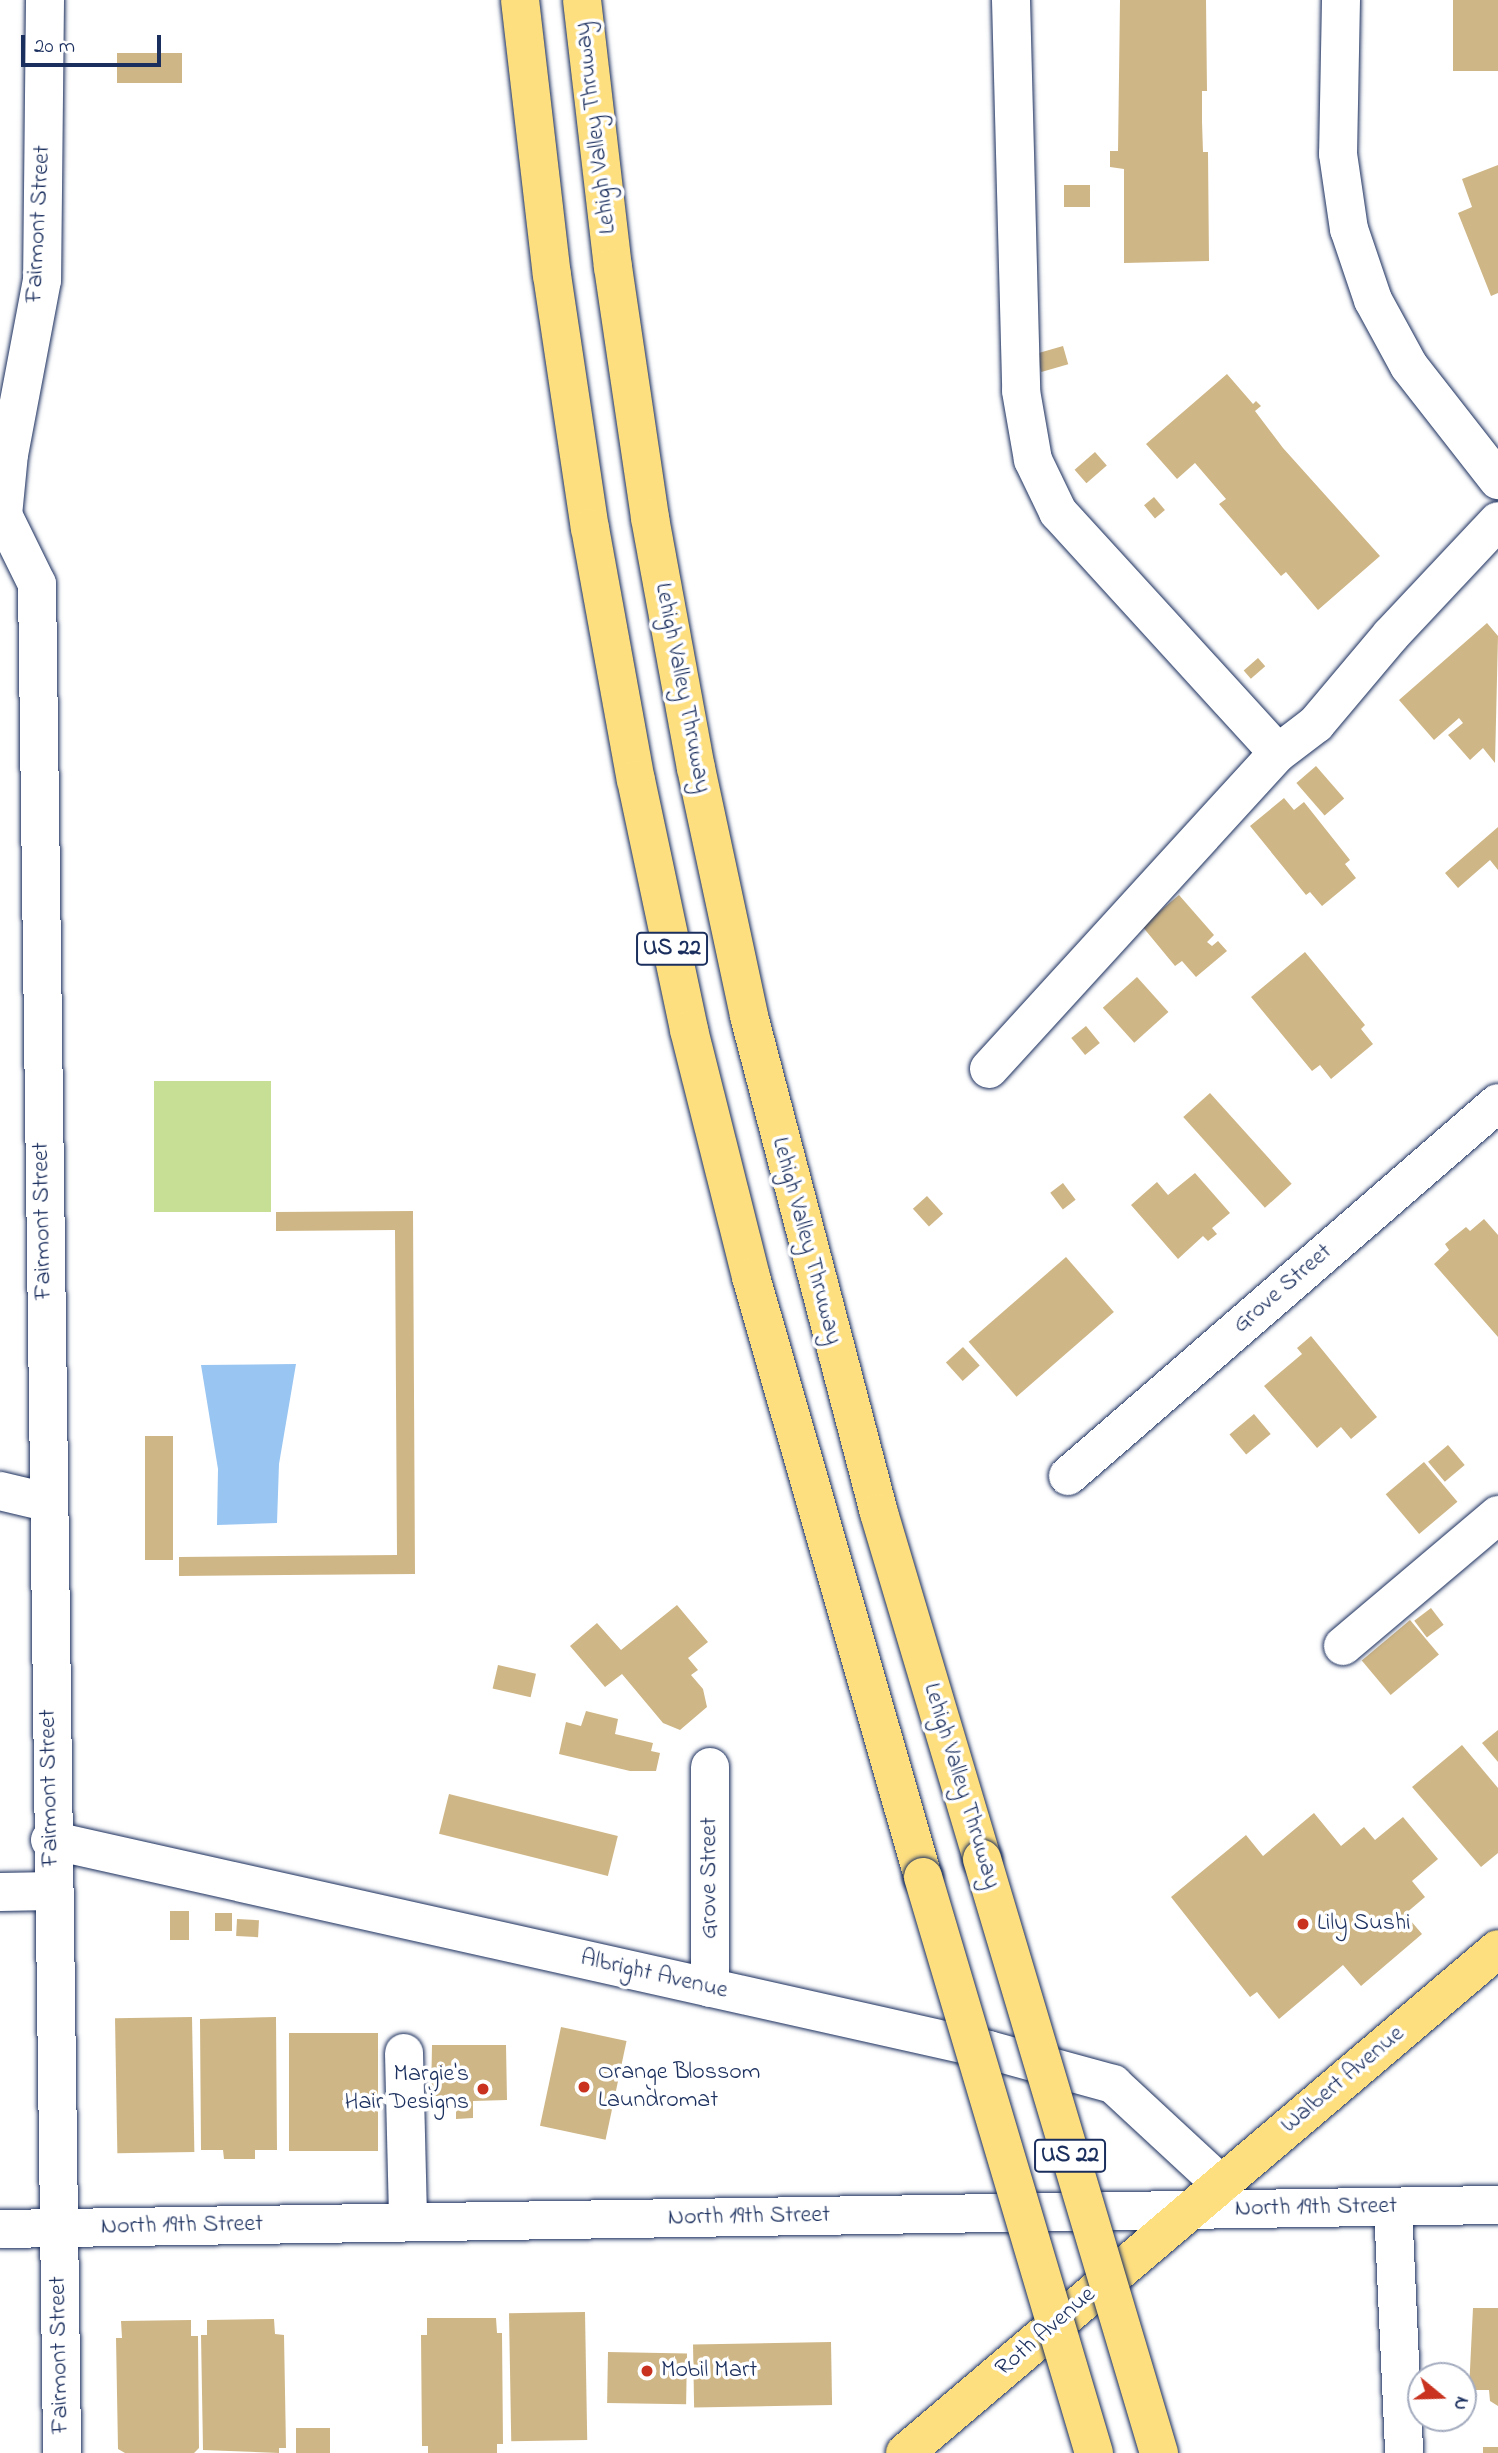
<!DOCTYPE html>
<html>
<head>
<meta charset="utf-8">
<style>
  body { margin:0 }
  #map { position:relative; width:1498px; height:2453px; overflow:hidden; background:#fff; font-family:"Indie Flower",sans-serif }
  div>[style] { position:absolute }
  .green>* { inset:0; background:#c7df95; transform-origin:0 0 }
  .water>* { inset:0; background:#98c5f2 }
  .building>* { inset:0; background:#cfb686; transform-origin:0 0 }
  .roads { filter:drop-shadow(0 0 2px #1b2f5e) drop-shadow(0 0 2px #1b2f5e) }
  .minor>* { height:38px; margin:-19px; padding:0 19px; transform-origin:19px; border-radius:19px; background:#fff }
  .major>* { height:38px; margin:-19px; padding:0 19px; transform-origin:19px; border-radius:19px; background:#fedf80 }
  .highway>* { height:38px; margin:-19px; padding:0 19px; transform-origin:19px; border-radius:19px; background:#fedf80 }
  .bridges { filter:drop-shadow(0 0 2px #1b2f5e) drop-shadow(0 0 2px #1b2f5e) }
  .highway-bridge>* { height:38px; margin:-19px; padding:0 19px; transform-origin:19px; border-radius:19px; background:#fedf80 }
  .dots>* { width:19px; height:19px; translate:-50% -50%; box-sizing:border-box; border:4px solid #fff; border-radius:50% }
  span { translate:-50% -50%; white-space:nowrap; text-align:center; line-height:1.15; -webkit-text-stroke:7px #fff; paint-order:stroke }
  .shield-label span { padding:2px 5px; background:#fff; border:2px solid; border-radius:5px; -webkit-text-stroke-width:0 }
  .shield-label { font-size:23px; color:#1b2f5e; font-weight:700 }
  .street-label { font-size:24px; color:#1b2f5e }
  .poi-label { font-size:24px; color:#1b2f5e }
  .left { translate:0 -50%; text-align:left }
  .right { translate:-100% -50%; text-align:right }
  .north { position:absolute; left:1407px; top:2362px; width:70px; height:70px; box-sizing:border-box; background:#fff; border:2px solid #a4acbf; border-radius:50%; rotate:109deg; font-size:19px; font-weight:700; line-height:28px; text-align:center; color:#1b2f5e }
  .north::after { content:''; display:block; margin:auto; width:24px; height:32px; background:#c8321e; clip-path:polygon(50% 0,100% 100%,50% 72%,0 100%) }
  .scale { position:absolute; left:21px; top:35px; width:140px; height:32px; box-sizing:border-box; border:4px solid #1b2f5e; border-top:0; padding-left:9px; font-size:21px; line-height:24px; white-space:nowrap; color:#1b2f5e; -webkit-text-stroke:5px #fff; paint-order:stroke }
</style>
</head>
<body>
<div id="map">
  <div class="green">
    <i style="left:154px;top:1081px;width:117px;height:131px"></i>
  </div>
  <div class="water">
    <i style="clip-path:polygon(296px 1364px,279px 1464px,277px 1523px,217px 1525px,218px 1469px,201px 1365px)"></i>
  </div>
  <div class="building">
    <i style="clip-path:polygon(1120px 0,1206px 0,1207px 91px,1202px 91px,1202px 122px,1203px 152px,1208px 152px,1209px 261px,1124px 263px,1124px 169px,1110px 167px,1110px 151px,1118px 151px)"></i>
    <i style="left:1453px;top:0;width:45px;height:71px"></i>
    <i style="left:182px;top:53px;width:30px;height:65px;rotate:90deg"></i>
    <i style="clip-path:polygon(1498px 165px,1498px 293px,1491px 296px,1458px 213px,1472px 207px,1462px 179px)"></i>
    <i style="left:1064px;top:185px;width:26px;height:22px"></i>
    <i style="left:1063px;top:346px;width:19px;height:28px;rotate:74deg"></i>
    <i style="clip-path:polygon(1227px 374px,1253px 404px,1256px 401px,1261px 406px,1255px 411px,1283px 448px,1380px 556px,1318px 610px,1286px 572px,1281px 576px,1219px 504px,1226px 499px,1195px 463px,1177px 479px,1146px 444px)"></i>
    <i style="left:1095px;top:452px;width:18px;height:27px;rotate:49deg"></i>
    <i style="left:1154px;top:497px;width:17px;height:13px;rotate:50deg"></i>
    <i style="clip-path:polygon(1487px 623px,1498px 636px,1495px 763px,1483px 748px,1470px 760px,1448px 735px,1463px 723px,1459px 718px,1434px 740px,1399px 700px)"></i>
    <i style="left:1258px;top:658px;width:11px;height:19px;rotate:49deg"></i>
    <i style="left:1316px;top:766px;width:43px;height:26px;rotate:49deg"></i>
    <i style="clip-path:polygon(1284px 798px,1294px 810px,1304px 802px,1350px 860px,1345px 864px,1356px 878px,1322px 906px,1310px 892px,1306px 895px,1250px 826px)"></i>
    <i style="clip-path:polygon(1498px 827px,1498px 870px,1490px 860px,1458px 888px,1445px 873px)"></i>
    <i style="clip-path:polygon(1179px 895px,1214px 935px,1207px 942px,1212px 946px,1218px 941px,1227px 951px,1196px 977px,1182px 961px,1175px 966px,1142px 926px)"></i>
    <i style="clip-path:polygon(1305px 952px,1365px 1025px,1361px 1029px,1373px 1044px,1331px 1079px,1320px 1065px,1312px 1071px,1251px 997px)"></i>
    <i style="left:1137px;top:977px;width:47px;height:46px;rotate:48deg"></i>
    <i style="left:1086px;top:1026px;width:22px;height:19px;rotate:51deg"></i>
    <i style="left:1210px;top:1093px;width:122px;height:36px;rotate:48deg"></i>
    <i style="clip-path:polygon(1195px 1173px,1230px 1213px,1212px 1228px,1217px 1234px,1208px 1241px,1203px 1236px,1178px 1259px,1131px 1205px,1157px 1182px,1168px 1195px)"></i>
    <i style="left:1063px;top:1183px;width:21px;height:16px;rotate:53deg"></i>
    <i style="left:927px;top:1196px;width:24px;height:19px;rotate:48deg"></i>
    <i style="clip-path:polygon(413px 1211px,415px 1574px,179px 1576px,179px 1557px,397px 1555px,395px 1230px,276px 1231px,276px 1212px)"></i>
    <i style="clip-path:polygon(1484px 1219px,1498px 1235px,1498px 1337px,1434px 1264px,1449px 1250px,1445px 1244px,1466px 1227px,1470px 1231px)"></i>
    <i style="left:1066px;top:1257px;width:73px;height:129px;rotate:49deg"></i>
    <i style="clip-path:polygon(1311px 1336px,1377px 1417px,1351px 1439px,1341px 1427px,1317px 1448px,1264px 1386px,1302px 1354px,1297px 1348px)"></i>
    <i style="left:963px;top:1347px;width:25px;height:23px;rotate:48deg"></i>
    <i style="left:1254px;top:1414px;width:26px;height:32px;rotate:50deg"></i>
    <i style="left:145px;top:1436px;width:28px;height:124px"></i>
    <i style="left:1448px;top:1445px;width:26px;height:26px;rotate:50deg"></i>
    <i style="left:1424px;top:1462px;width:52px;height:50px;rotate:50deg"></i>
    <i style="clip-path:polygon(677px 1605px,708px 1642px,688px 1658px,698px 1670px,691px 1675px,703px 1689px,707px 1707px,680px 1730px,663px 1723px,622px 1674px,605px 1687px,570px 1646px,597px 1623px,621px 1650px)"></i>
    <i style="left:1431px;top:1608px;width:21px;height:21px;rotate:53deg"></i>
    <i style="left:1410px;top:1620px;width:45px;height:63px;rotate:50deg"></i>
    <i style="left:498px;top:1665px;width:39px;height:24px;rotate:13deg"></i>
    <i style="clip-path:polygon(586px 1711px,618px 1719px,615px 1734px,653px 1743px,651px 1751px,660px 1753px,656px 1771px,630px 1771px,559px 1754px,566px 1722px,581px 1726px)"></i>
    <i style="clip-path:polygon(1498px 1730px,1498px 1762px,1482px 1743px)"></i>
    <i style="clip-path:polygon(1462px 1745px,1498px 1788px,1498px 1853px,1481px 1867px,1412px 1787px)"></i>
    <i style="left:449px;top:1794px;width:174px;height:41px;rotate:14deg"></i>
    <i style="clip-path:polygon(1314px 1813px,1341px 1846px,1364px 1827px,1375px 1840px,1403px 1817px,1438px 1859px,1412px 1881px,1425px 1897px,1405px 1914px,1422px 1934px,1361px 1986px,1343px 1965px,1279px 2019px,1257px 1992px,1250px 1997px,1171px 1897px,1246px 1835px,1263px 1856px)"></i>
    <i style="left:170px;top:1911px;width:19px;height:29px"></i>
    <i style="left:215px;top:1913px;width:17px;height:18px"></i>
    <i style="left:237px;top:1919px;width:22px;height:17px;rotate:3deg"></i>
    <i style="left:192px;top:2017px;width:135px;height:77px;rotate:89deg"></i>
    <i style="clip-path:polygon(276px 2017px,277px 2150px,255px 2150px,255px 2159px,224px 2159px,223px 2150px,201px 2150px,200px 2019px)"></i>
    <i style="left:561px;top:2027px;width:67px;height:101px;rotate:12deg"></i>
    <i style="left:289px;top:2033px;width:89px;height:118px"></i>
    <i style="clip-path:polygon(432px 2045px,506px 2045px,507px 2100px,473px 2101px,473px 2118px,456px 2119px,456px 2096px,431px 2096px)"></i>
    <i style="clip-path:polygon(1473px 2308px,1498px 2308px,1498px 2406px,1490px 2401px,1489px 2390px,1469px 2390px)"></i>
    <i style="left:585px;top:2312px;width:128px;height:76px;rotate:89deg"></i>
    <i style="clip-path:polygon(427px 2318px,496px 2318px,497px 2333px,502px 2333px,503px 2444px,497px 2444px,497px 2453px,428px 2453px,428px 2446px,422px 2446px,421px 2335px,427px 2335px)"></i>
    <i style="clip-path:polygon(274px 2319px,275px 2334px,284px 2335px,286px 2448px,279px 2448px,279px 2453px,203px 2450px,201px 2335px,207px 2335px,207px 2320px)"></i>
    <i style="clip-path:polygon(191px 2320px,191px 2336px,198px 2336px,199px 2448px,194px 2453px,125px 2453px,118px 2449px,116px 2338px,122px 2338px,121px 2321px)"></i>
    <i style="left:831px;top:2342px;width:63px;height:138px;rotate:89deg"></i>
    <i style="left:608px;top:2352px;width:79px;height:51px;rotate:1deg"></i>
    <i style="left:330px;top:2428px;width:25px;height:34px;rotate:90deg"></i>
    <i style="left:1483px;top:2447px;width:15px;height:6px"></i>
  </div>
  <div class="roads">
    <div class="minor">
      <i style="left:45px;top:0;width:280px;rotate:90.6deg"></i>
      <i style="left:42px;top:280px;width:177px;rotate:100.7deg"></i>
      <i style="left:9px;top:454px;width:61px;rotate:95.6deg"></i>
      <i style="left:3px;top:515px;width:77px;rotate:63.8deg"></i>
      <i style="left:37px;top:584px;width:1869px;rotate:89.23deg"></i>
      <i style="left:1011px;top:0;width:391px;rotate:88.5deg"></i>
      <i style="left:1021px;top:391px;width:70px;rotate:80.1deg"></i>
      <i style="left:1033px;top:460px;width:58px;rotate:64.3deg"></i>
      <i style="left:1058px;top:512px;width:326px;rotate:47.6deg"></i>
      <i style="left:1341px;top:0;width:154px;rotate:91.1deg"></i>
      <i style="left:1338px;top:154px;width:76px;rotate:81.7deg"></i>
      <i style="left:1349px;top:229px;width:75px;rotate:71.3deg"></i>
      <i style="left:1373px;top:300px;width:75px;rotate:61.4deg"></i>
      <i style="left:1409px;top:366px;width:145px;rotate:52deg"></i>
      <i style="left:989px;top:1069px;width:428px;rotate:-47.6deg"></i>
      <i style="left:1278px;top:753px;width:48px;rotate:-37.3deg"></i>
      <i style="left:1316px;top:724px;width:116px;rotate:-49.9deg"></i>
      <i style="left:1391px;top:635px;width:156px;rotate:-46.8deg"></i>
      <i style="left:1068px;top:1476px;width:569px;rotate:-40.94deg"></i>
      <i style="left:0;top:1491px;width:47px;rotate:13.4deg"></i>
      <i style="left:1343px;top:1646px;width:203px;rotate:-40.2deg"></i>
      <i style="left:710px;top:1767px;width:221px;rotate:90deg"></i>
      <i style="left:50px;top:1840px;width:962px;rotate:12.61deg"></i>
      <i style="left:989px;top:2050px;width:129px;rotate:15.3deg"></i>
      <i style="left:1113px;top:2084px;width:146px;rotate:42.8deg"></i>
      <i style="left:0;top:1892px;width:52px;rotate:-1.1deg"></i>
      <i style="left:404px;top:2053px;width:169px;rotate:88.6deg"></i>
      <i style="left:1393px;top:2207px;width:246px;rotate:87.4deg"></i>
      <i style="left:0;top:2229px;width:1498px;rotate:-0.92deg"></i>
    </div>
    <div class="major">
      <i style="left:905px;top:2453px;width:778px;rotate:-40.36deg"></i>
    </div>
    <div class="highway">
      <i style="left:520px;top:0;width:277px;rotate:83.4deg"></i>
      <i style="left:552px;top:275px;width:256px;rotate:81.5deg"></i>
      <i style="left:590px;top:528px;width:256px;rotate:79.7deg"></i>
      <i style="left:636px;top:780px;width:256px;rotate:78deg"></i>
      <i style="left:689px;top:1030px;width:255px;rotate:75.9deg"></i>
      <i style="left:751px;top:1277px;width:624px;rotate:74deg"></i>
      <i style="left:582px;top:0;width:269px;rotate:83.4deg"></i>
      <i style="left:613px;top:267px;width:254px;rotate:81.6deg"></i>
      <i style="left:650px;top:518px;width:254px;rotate:79.6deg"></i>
      <i style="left:696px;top:768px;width:254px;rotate:77.9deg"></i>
      <i style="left:749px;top:1016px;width:514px;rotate:75.34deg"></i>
      <i style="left:879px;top:1513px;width:361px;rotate:73.4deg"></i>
    </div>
  </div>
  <div class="bridges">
    <div class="highway-bridge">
      <i style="left:982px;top:1859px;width:620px;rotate:73.41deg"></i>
      <i style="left:923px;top:1877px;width:601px;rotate:73.47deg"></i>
    </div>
  </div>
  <div class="dots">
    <i style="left:1303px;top:1924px;background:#c8321e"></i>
    <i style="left:584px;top:2087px;background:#c8321e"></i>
    <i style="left:483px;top:2089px;background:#c8321e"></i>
    <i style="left:647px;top:2371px;background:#c8321e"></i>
  </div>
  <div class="shield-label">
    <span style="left:672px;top:949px">US 22</span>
    <span style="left:1070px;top:2156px">US 22</span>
  </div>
  <div class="street-label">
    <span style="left:596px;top:128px;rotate:-97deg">Lehigh Valley Thruway</span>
    <span style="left:39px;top:224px;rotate:-87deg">Fairmont Street</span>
    <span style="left:682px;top:688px;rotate:79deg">Lehigh Valley Thruway</span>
    <span style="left:43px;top:1221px;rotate:-91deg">Fairmont Street</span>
    <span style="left:806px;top:1241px;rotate:75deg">Lehigh Valley Thruway</span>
    <span style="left:1283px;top:1289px;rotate:-41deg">Grove Street</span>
    <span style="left:961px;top:1786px;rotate:73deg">Lehigh Valley Thruway</span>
    <span style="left:50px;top:1788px;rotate:-91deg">Fairmont Street</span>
    <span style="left:710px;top:1878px;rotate:-90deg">Grove Street</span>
    <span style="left:654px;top:1975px;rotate:13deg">Albright Avenue</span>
    <span style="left:1343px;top:2080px;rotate:-40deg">Walbert Avenue</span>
    <span style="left:1316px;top:2208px;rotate:-1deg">North 19th Street</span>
    <span style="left:749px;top:2217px;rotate:-1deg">North 19th Street</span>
    <span style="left:182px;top:2226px;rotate:-1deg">North 19th Street</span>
    <span style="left:1046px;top:2332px;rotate:-41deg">Roth Avenue</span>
    <span style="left:60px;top:2355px;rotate:-91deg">Fairmont Street</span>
  </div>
  <div class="poi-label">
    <span class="left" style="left:1317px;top:1924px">Lily Sushi</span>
    <span class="left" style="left:598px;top:2087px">Orange Blossom<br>Laundromat</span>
    <span class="right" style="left:469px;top:2089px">Margie's<br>Hair Designs</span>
    <span class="left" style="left:661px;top:2371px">Mobil Mart</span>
  </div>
  <div class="north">N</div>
  <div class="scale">20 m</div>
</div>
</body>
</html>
